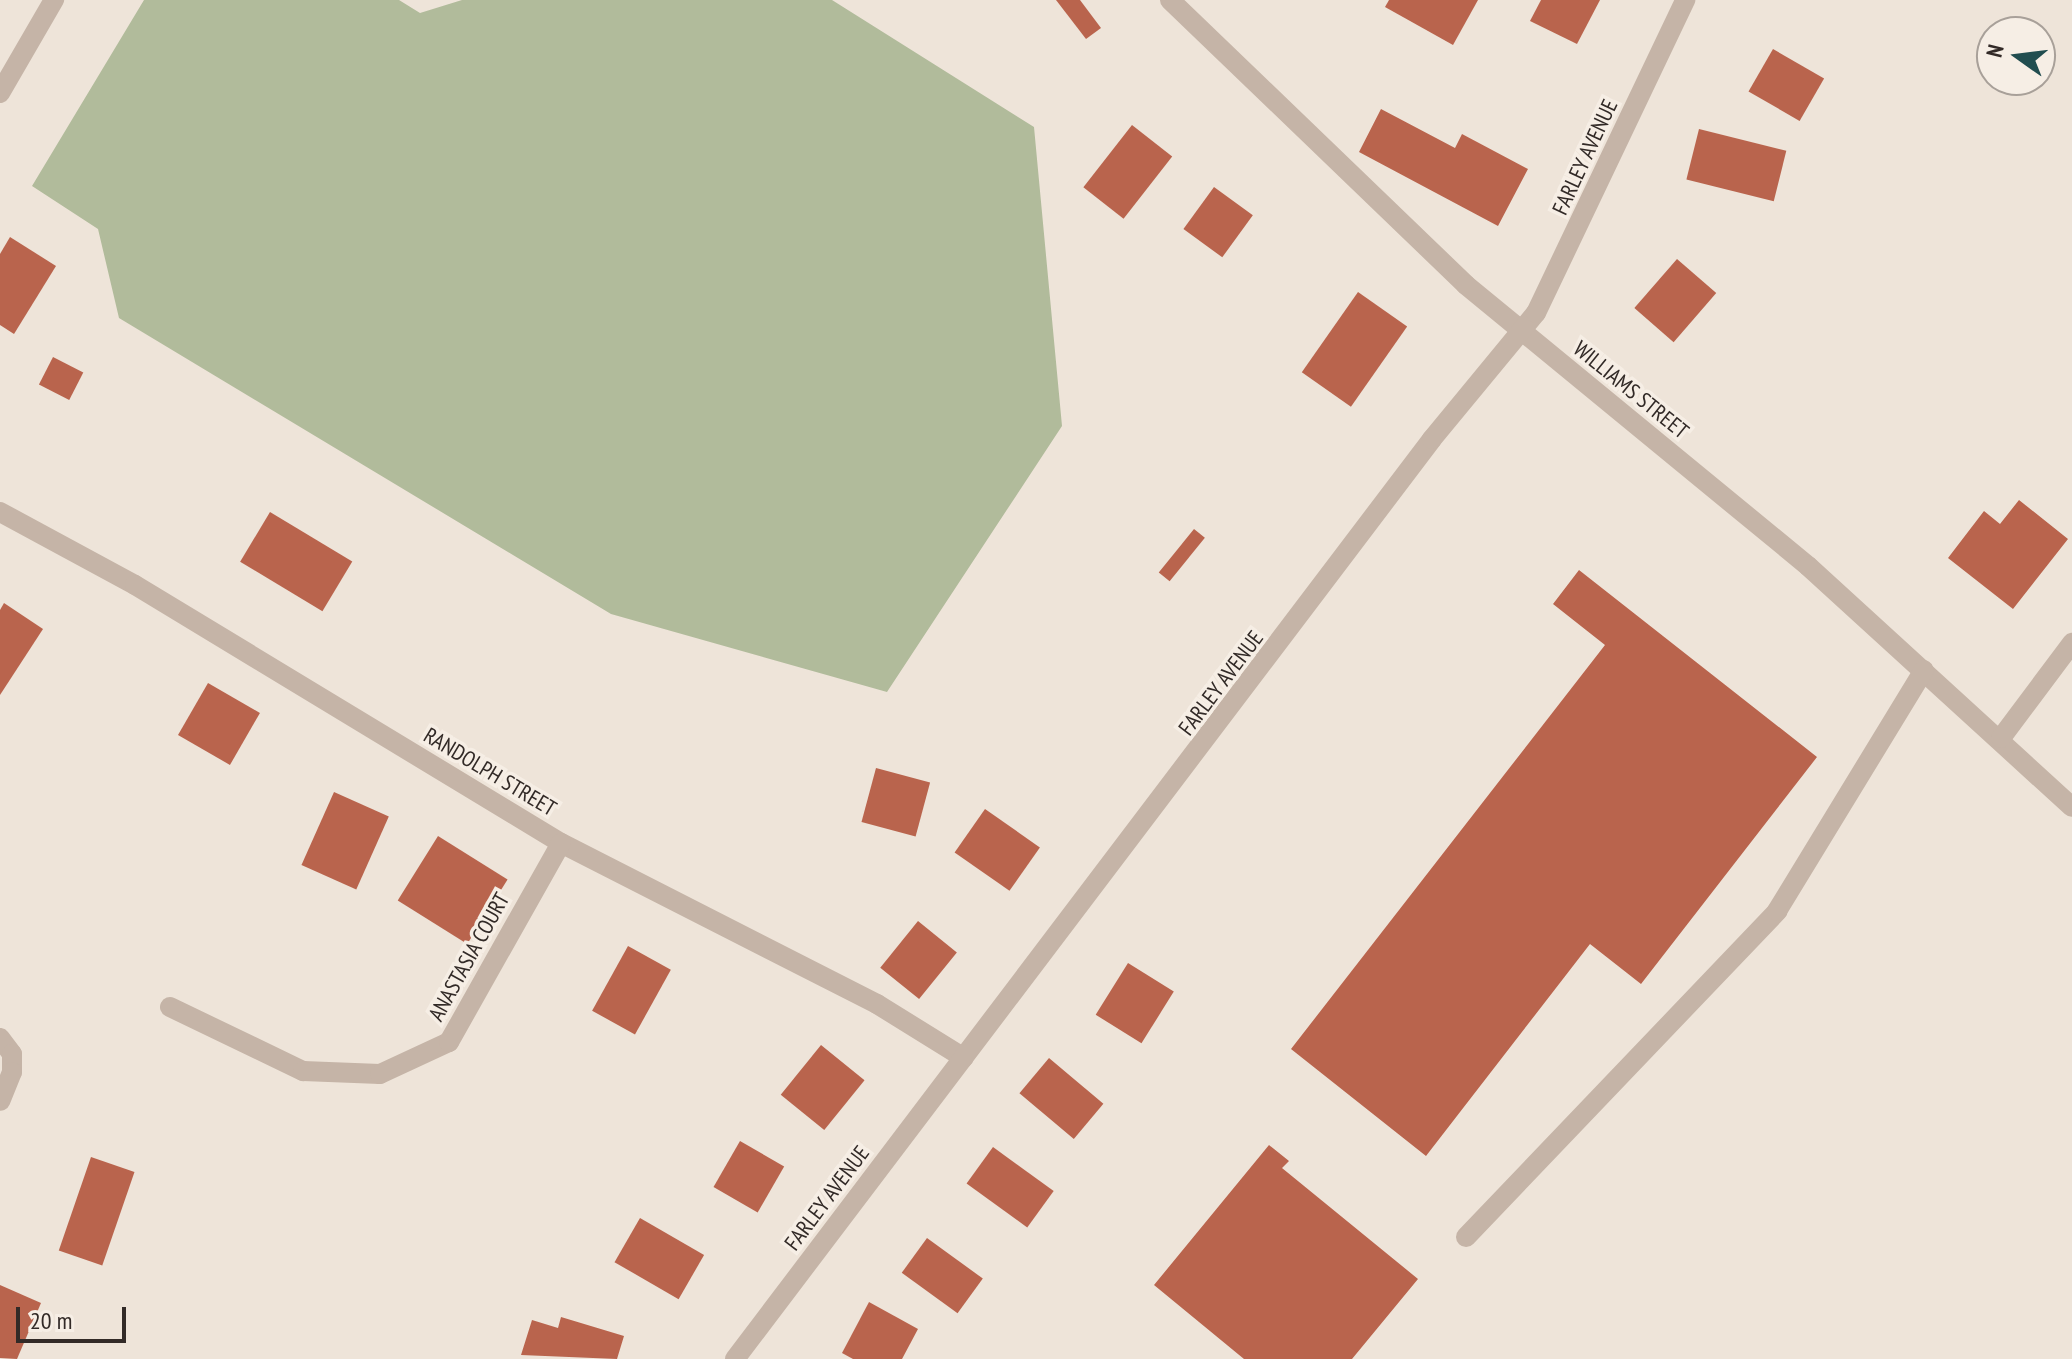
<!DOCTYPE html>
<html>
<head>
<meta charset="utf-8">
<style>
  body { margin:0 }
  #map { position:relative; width:2072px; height:1359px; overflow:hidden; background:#eee4d9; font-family:"PT Sans Narrow",sans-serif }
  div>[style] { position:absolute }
  .green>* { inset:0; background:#b1bb9b }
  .building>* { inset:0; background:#b9644d; transform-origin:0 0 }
  .minor>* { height:20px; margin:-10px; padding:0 10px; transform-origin:10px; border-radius:10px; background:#c5b4a7 }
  span { translate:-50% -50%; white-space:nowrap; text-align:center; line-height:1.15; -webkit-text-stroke:7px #f6eee5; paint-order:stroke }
  .street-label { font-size:22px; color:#322a27 }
  .north { position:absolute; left:1976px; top:16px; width:80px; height:80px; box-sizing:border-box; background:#f6eee5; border:2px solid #a8a099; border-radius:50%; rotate:284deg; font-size:22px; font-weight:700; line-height:32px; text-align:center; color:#322a27 }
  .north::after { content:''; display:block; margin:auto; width:28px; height:36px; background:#214d4f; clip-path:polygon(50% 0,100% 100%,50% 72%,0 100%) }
  .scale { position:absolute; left:16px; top:1307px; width:110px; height:36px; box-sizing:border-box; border:4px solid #322a27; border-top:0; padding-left:10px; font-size:24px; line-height:28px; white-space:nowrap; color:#322a27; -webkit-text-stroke:6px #f6eee5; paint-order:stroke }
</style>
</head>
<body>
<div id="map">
  <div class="green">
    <i style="clip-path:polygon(144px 0,399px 0,420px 13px,462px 0,832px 0,1034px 127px,1062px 426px,887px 692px,611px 614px,119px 318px,98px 229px,32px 186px)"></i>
  </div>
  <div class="building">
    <i style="clip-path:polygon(1056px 0,1080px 0,1101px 28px,1086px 39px)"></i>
    <i style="clip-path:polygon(1389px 0,1478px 0,1453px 45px,1385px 7px)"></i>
    <i style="clip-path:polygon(1541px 0,1600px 0,1577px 44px,1530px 21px)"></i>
    <i style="left:1773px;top:49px;width:59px;height:49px;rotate:30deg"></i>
    <i style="clip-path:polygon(1381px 109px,1455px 148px,1462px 134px,1528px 169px,1498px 226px,1359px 152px)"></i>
    <i style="left:1132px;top:125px;width:51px;height:79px;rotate:38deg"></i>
    <i style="left:1699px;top:129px;width:90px;height:52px;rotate:14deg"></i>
    <i style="left:1214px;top:187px;width:48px;height:52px;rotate:36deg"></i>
    <i style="clip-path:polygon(10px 237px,56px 266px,14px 334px,0 325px,0 254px)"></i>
    <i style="left:1677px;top:259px;width:52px;height:65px;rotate:41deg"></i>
    <i style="left:1358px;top:292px;width:60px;height:98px;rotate:35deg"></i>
    <i style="left:53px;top:357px;width:34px;height:31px;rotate:27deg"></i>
    <i style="clip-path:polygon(2019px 500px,2068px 539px,2013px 609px,1948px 558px,1984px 511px,2000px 524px)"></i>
    <i style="left:270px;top:512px;width:96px;height:58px;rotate:31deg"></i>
    <i style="left:1194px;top:529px;width:14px;height:56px;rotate:39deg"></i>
    <i style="clip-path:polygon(1579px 570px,1817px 757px,1641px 984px,1590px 944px,1426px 1156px,1291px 1049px,1605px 645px,1553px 604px)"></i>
    <i style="clip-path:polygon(4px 603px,43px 629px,0 695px,0 610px)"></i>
    <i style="left:208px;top:683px;width:60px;height:60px;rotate:30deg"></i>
    <i style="left:876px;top:768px;width:56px;height:56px;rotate:15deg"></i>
    <i style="left:334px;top:792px;width:60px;height:80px;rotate:24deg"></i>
    <i style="left:985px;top:809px;width:67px;height:53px;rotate:35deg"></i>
    <i style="left:438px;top:836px;width:82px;height:76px;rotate:32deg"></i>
    <i style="left:918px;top:921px;width:50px;height:60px;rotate:39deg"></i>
    <i style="left:628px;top:946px;width:49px;height:74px;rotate:29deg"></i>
    <i style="left:1128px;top:963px;width:54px;height:61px;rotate:32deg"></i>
    <i style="left:821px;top:1045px;width:56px;height:64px;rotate:39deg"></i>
    <i style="left:1049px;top:1058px;width:71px;height:46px;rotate:40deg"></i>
    <i style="left:740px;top:1141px;width:51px;height:53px;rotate:30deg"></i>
    <i style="clip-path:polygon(1269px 1145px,1289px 1161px,1282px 1168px,1418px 1279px,1352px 1359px,1244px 1359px,1154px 1285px)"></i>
    <i style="left:993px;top:1147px;width:75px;height:45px;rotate:36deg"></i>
    <i style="left:91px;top:1157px;width:46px;height:99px;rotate:19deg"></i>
    <i style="left:640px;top:1218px;width:74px;height:51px;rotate:30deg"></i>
    <i style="left:927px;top:1238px;width:69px;height:43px;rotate:36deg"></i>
    <i style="clip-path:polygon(0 1285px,41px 1303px,17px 1359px,0 1358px)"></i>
    <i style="clip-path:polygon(869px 1302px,918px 1329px,902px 1359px,853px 1359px,842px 1353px)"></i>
    <i style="clip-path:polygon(561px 1317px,624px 1336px,617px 1359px,521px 1355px,532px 1320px,558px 1328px)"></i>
  </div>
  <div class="minor">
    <i style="left:1170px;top:0;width:411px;rotate:43.9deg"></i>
    <i style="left:1466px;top:285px;width:443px;rotate:39.4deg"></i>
    <i style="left:1808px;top:566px;width:357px;rotate:42.4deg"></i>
    <i style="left:0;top:93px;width:108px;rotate:-59.9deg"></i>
    <i style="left:0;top:512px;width:153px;rotate:28.4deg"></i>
    <i style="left:135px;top:585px;width:498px;rotate:31.2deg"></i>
    <i style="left:561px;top:843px;width:355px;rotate:27deg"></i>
    <i style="left:877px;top:1004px;width:102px;rotate:31.8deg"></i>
    <i style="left:2001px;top:738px;width:119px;rotate:-53.2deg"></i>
    <i style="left:170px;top:1007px;width:148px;rotate:25.7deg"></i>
    <i style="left:303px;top:1071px;width:77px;rotate:2.2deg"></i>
    <i style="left:380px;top:1074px;width:76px;rotate:-24.9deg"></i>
    <i style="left:449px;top:1042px;width:228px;rotate:-60.6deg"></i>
    <i style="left:0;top:1038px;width:20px;rotate:53deg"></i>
    <i style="left:12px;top:1054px;width:18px;rotate:90deg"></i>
    <i style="left:12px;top:1072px;width:31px;rotate:112deg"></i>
    <i style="left:1466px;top:1237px;width:451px;rotate:-46.3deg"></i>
    <i style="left:1777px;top:911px;width:282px;rotate:-58.6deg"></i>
    <i style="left:735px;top:1359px;width:1154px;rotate:-52.85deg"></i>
    <i style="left:1432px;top:439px;width:163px;rotate:-50.5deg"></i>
    <i style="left:1536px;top:313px;width:347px;rotate:-64.5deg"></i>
  </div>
  <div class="street-label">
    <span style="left:1585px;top:157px;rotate:-65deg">FARLEY AVENUE</span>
    <span style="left:1631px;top:390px;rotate:39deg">WILLIAMS STREET</span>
    <span style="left:1221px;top:683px;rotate:-53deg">FARLEY AVENUE</span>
    <span style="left:490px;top:772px;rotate:31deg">RANDOLPH STREET</span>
    <span style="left:469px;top:957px;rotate:-61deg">ANASTASIA COURT</span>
    <span style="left:827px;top:1198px;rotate:-53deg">FARLEY AVENUE</span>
  </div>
  <div class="north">N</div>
  <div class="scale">20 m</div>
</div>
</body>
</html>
